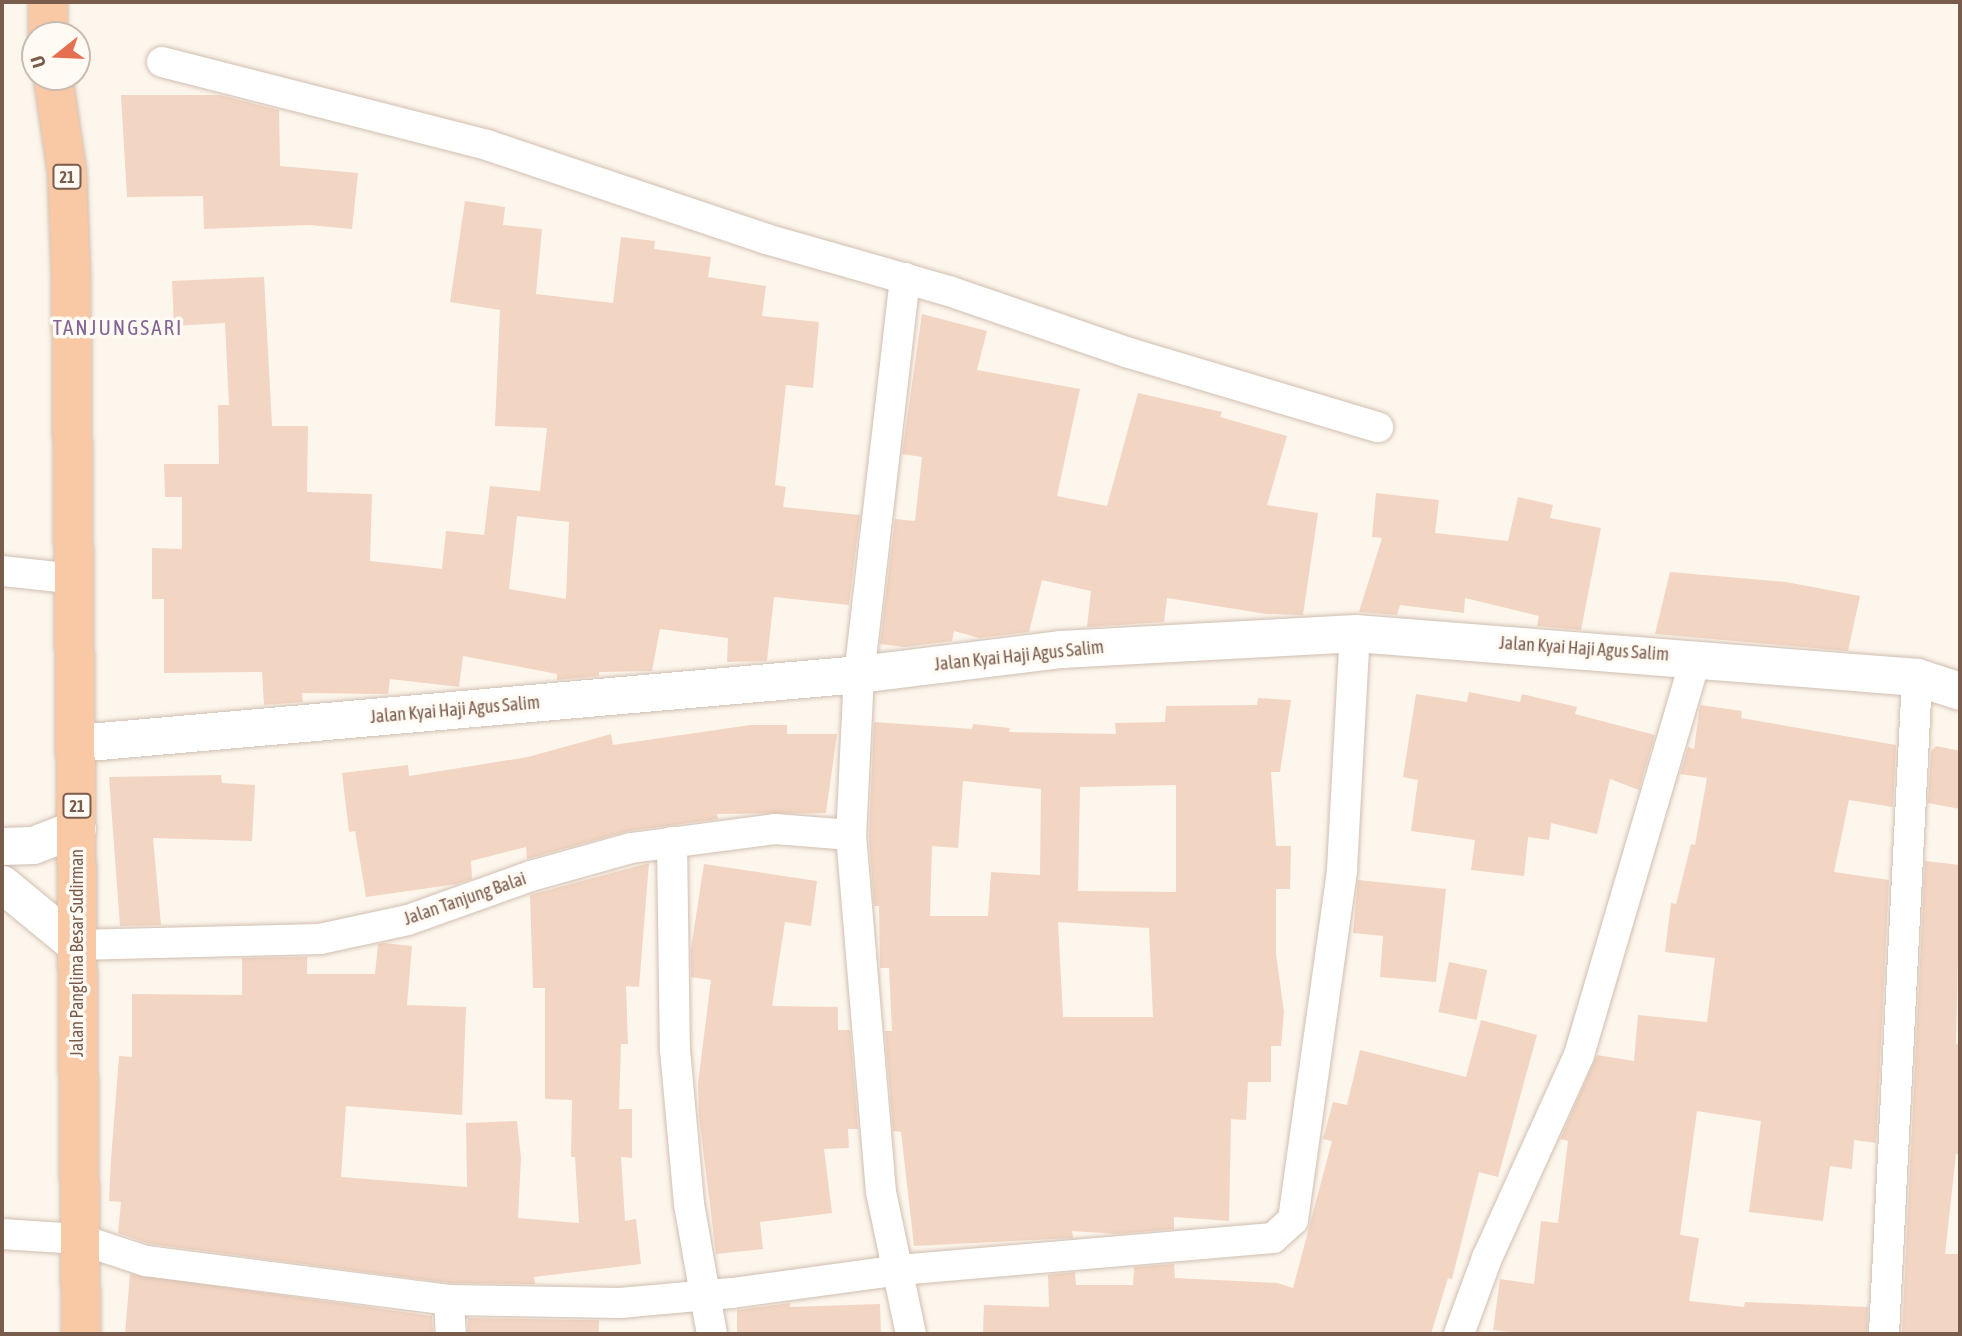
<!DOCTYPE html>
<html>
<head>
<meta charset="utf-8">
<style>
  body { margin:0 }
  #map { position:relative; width:1962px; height:1336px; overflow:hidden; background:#fdf6ec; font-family:"Asap Condensed",sans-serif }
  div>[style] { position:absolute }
  .building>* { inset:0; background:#f3d5c3; transform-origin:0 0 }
  .roads { filter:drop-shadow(0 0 2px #d1beb0) drop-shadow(0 0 2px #d1beb0) }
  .minor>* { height:30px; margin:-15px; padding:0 15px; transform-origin:15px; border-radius:15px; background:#fff }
  .tertiary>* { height:37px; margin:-18.5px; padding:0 18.5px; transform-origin:18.5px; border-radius:18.5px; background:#fff }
  .trunk>* { height:38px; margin:-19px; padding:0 19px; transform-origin:19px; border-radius:19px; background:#f9c8a4 }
  span { translate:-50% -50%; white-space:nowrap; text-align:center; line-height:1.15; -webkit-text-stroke:7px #fffaf3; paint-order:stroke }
  .shield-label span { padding:2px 5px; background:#fffaf3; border:2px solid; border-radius:5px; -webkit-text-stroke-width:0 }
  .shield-label { font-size:16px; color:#7a5c4d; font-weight:700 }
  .street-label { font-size:18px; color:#7a5c4d }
  .quarter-label { font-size:21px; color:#846695; letter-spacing:2px }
  .frame { position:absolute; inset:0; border:4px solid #7a5c4d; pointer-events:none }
  .north { position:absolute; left:21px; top:21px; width:70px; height:70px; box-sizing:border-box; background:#fffaf3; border:2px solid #cabbb1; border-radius:50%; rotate:252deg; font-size:19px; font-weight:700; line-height:28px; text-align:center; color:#7a5c4d }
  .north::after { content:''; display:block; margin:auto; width:24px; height:32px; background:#e76f51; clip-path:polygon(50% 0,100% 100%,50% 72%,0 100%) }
</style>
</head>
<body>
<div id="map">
  <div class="building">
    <i style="clip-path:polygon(121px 95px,220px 95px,279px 110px,280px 166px,358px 173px,352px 229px,309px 225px,204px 229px,203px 196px,127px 197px)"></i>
    <i style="clip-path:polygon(evenodd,465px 201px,505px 207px,503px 225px,542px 229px,536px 294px,613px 303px,621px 237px,655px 241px,654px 249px,711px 257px,708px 277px,766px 286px,762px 316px,819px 322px,813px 388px,786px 385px,775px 485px,786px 487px,783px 507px,860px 515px,849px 605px,774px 597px,767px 661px,727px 662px,728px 638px,660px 629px,652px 671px,599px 672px,599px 676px,557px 680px,557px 674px,463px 656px,459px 687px,390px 679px,388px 694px,302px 693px,303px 702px,264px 705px,262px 672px,164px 673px,164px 599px,152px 599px,152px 548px,182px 549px,182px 497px,165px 497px,164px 464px,219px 464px,218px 405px,229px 405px,225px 323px,174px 326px,172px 281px,264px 277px,272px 426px,308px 426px,307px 492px,372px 494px,370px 561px,442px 569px,446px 531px,484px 535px,490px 486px,540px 491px,547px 428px,495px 426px,500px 310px,450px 302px,465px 201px,517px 516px,569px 522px,566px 599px,509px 589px,517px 516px)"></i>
    <i style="clip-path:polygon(922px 314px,987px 331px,977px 370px,1080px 389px,1057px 496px,1107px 506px,1138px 393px,1222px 412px,1220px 417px,1287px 436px,1267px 505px,1318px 513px,1303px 615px,1266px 614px,1167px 598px,1164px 622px,1087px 627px,1091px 591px,1042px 580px,1029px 632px,979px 638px,954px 631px,952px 641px,904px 647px,880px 644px,895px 519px,915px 521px,922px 457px,902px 454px)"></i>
    <i style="clip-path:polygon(1376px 493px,1439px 500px,1435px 533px,1508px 541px,1518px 497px,1553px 505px,1550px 518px,1601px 528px,1581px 630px,1537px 626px,1539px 616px,1465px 598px,1464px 613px,1400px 605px,1397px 615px,1359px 612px,1382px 538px,1372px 537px)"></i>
    <i style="clip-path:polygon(1670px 572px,1786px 582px,1860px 596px,1848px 651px,1655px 634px)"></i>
    <i style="clip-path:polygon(1469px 692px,1520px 702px,1522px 694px,1577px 707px,1575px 714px,1655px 735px,1639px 790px,1610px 779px,1597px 834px,1551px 823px,1549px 840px,1528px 837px,1524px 876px,1471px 870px,1475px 840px,1411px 831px,1418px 780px,1403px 777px,1416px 694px,1467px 702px)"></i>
    <i style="clip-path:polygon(evenodd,1258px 698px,1291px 700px,1280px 772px,1271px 772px,1276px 846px,1291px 846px,1290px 889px,1276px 889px,1276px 954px,1284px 1012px,1281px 1046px,1271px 1046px,1271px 1082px,1248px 1082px,1246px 1120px,1231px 1119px,1229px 1221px,1174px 1217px,1174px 1229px,1118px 1234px,1072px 1231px,1073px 1238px,914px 1246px,901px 1132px,893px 1131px,885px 1031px,892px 1031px,889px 968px,880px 968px,879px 906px,874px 906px,869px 836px,874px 722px,972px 729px,973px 724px,1010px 728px,1009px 732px,1116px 734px,1115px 723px,1165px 722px,1166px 706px,1257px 705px,1258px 698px,963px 781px,1041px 789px,1040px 875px,991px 872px,988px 916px,930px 916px,932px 846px,958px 848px,963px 781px,1258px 698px,1176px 785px,1176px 892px,1078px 891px,1080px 787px,1176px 785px,1258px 698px,1058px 922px,1149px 928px,1153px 1017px,1063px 1017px,1058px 922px)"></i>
    <i style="clip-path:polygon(1700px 705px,1742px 711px,1741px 718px,1896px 745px,1893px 807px,1849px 800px,1834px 872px,1889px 880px,1876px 1143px,1854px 1140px,1852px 1169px,1830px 1166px,1823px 1221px,1749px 1212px,1761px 1121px,1697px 1111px,1680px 1235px,1699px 1238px,1689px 1301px,1744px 1307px,1745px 1302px,1868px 1307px,1867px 1334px,1524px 1334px,1493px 1330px,1500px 1279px,1534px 1284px,1541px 1221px,1558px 1223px,1568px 1141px,1560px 1139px,1597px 1055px,1634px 1061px,1638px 1015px,1707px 1022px,1715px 958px,1665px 952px,1671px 903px,1676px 904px,1691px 844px,1695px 845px,1707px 778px,1680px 774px,1688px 747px,1694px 749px)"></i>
    <i style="clip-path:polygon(750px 725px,787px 725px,787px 734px,837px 734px,826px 813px,717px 814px,718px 819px,629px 831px,527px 859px,526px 847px,471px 861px,472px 879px,457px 884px,366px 897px,355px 831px,349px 832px,342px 773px,408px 765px,409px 776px,528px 757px,611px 734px,613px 745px)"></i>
    <i style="clip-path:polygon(1936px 746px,1960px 751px,1960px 809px,1928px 803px,1931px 751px)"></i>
    <i style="clip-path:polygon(221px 775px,222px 783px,255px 785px,252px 841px,153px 838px,161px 925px,120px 926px,109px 777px)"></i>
    <i style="clip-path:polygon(1925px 861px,1960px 865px,1956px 1044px,1960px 1045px,1960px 1155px,1956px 1154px,1945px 1254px,1960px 1254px,1960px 1334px,1902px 1334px)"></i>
    <i style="clip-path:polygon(649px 863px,639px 987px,626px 986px,628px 1044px,621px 1044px,619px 1109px,632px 1109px,632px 1158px,621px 1157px,625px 1221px,636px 1219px,641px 1264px,534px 1277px,535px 1284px,450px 1283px,150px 1244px,118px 1233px,121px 1202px,109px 1201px,111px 1160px,119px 1056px,132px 1057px,132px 994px,242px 995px,242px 958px,307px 957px,307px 974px,375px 974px,378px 944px,383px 943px,412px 946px,407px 1005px,466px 1007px,462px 1115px,346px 1106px,341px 1177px,467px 1187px,466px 1123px,517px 1121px,521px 1158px,518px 1218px,579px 1223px,575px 1157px,571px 1157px,572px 1100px,545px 1099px,545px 988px,533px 988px,530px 895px)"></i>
    <i style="clip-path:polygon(704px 864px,817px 881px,811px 926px,785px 922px,772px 1006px,838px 1007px,838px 1030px,850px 1030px,858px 1129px,848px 1129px,849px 1148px,824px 1149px,832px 1213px,760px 1222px,763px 1249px,716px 1254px,699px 1116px,698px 1083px,711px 980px,691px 977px,691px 949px)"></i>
    <i style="clip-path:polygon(1358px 880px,1446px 889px,1436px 982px,1380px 977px,1383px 936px,1353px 933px)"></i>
    <i style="left:1449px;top:962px;width:39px;height:51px;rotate:12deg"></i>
    <i style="clip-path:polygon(1481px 1020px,1537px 1035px,1498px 1177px,1479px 1172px,1452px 1279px,1448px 1278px,1431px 1334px,983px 1334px,984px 1305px,1049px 1307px,1048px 1275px,1075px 1272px,1076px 1285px,1133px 1285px,1134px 1267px,1174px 1264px,1175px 1278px,1277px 1283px,1293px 1288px,1332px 1141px,1323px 1139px,1333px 1102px,1347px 1105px,1360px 1050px,1466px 1077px)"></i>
    <i style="clip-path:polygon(130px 1274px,432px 1316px,433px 1334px,125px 1334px)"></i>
    <i style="clip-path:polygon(790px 1303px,790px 1307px,880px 1304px,881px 1334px,737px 1334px,737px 1310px)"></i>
    <i style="left:468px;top:1318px;width:131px;height:16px;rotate:1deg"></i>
  </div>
  <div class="roads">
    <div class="minor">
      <i style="left:162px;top:62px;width:335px;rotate:14.3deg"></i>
      <i style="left:487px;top:145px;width:294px;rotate:18.6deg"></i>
      <i style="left:766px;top:239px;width:190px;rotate:15.9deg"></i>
      <i style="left:949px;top:291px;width:190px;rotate:19deg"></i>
      <i style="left:1129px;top:353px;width:260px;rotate:16.6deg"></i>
      <i style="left:905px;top:278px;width:399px;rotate:96.6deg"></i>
      <i style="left:859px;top:674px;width:161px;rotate:92.8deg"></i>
      <i style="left:851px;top:835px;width:358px;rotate:85.2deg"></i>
      <i style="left:881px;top:1192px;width:145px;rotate:78.1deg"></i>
      <i style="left:2px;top:571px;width:75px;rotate:6.1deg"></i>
      <i style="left:672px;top:842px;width:208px;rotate:89.2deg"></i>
      <i style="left:675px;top:1050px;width:155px;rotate:84.8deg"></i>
      <i style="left:689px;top:1204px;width:132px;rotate:80deg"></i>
      <i style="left:76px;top:945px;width:244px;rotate:-1.4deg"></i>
      <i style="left:320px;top:939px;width:90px;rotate:-12.2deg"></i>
      <i style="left:408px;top:920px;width:131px;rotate:-19.7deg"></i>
      <i style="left:531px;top:876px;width:104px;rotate:-15.6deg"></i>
      <i style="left:631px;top:848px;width:145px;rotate:-7.5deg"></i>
      <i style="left:775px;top:829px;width:76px;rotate:4.5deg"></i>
      <i style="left:2px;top:1234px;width:77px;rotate:3.7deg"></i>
      <i style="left:79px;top:1239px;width:71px;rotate:18.2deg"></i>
      <i style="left:146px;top:1261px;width:305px;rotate:7.3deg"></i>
      <i style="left:449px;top:1300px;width:171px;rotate:1deg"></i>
      <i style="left:620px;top:1303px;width:112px;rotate:-5.1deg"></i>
      <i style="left:732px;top:1293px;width:169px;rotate:-7.8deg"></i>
      <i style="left:899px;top:1270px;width:375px;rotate:-4.9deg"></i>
      <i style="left:1273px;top:1238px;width:27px;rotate:-42deg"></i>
      <i style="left:1293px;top:1220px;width:353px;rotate:-82deg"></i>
      <i style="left:1342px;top:870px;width:237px;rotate:-86.9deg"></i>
      <i style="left:449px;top:1300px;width:34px;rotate:87deg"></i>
      <i style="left:1459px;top:1334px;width:81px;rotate:-69.8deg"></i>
      <i style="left:1487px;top:1258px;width:223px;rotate:-65.6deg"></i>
      <i style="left:1579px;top:1055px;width:415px;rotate:-73.6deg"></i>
      <i style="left:1884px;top:1334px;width:658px;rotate:-87.12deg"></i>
    </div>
    <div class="tertiary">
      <i style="left:77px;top:743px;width:785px;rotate:-5.04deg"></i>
      <i style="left:859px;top:674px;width:204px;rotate:-7.1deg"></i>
      <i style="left:1061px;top:649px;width:294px;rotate:-3.1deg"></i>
      <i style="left:1355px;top:633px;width:564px;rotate:4.48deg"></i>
      <i style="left:1917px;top:677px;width:45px;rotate:18deg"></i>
      <i style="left:2px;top:846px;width:31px;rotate:-2deg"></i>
      <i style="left:33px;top:845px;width:47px;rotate:-21.1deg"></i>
      <i style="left:2px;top:884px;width:96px;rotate:39.5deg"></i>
    </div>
    <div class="trunk">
      <i style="left:48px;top:2px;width:33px;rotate:90deg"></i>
      <i style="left:53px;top:77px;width:96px;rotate:81.6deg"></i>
      <i style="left:67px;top:172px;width:106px;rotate:87.8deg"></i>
      <i style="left:71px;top:278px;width:1056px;rotate:89.46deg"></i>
    </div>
  </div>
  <div class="shield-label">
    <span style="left:67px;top:177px">21</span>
    <span style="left:77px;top:806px">21</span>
  </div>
  <div class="street-label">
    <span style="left:1584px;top:649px;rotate:4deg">Jalan Kyai Haji Agus Salim</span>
    <span style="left:1019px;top:656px;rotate:-6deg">Jalan Kyai Haji Agus Salim</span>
    <span style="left:455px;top:710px;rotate:-5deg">Jalan Kyai Haji Agus Salim</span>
    <span style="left:465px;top:899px;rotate:-19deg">Jalan Tanjung Balai</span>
    <span style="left:77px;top:953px;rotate:-90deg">Jalan Panglima Besar Sudirman</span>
  </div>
  <div class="quarter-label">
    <span style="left:118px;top:327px">TANJUNGSARI</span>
  </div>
  <div class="frame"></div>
  <div class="north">U</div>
</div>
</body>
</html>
